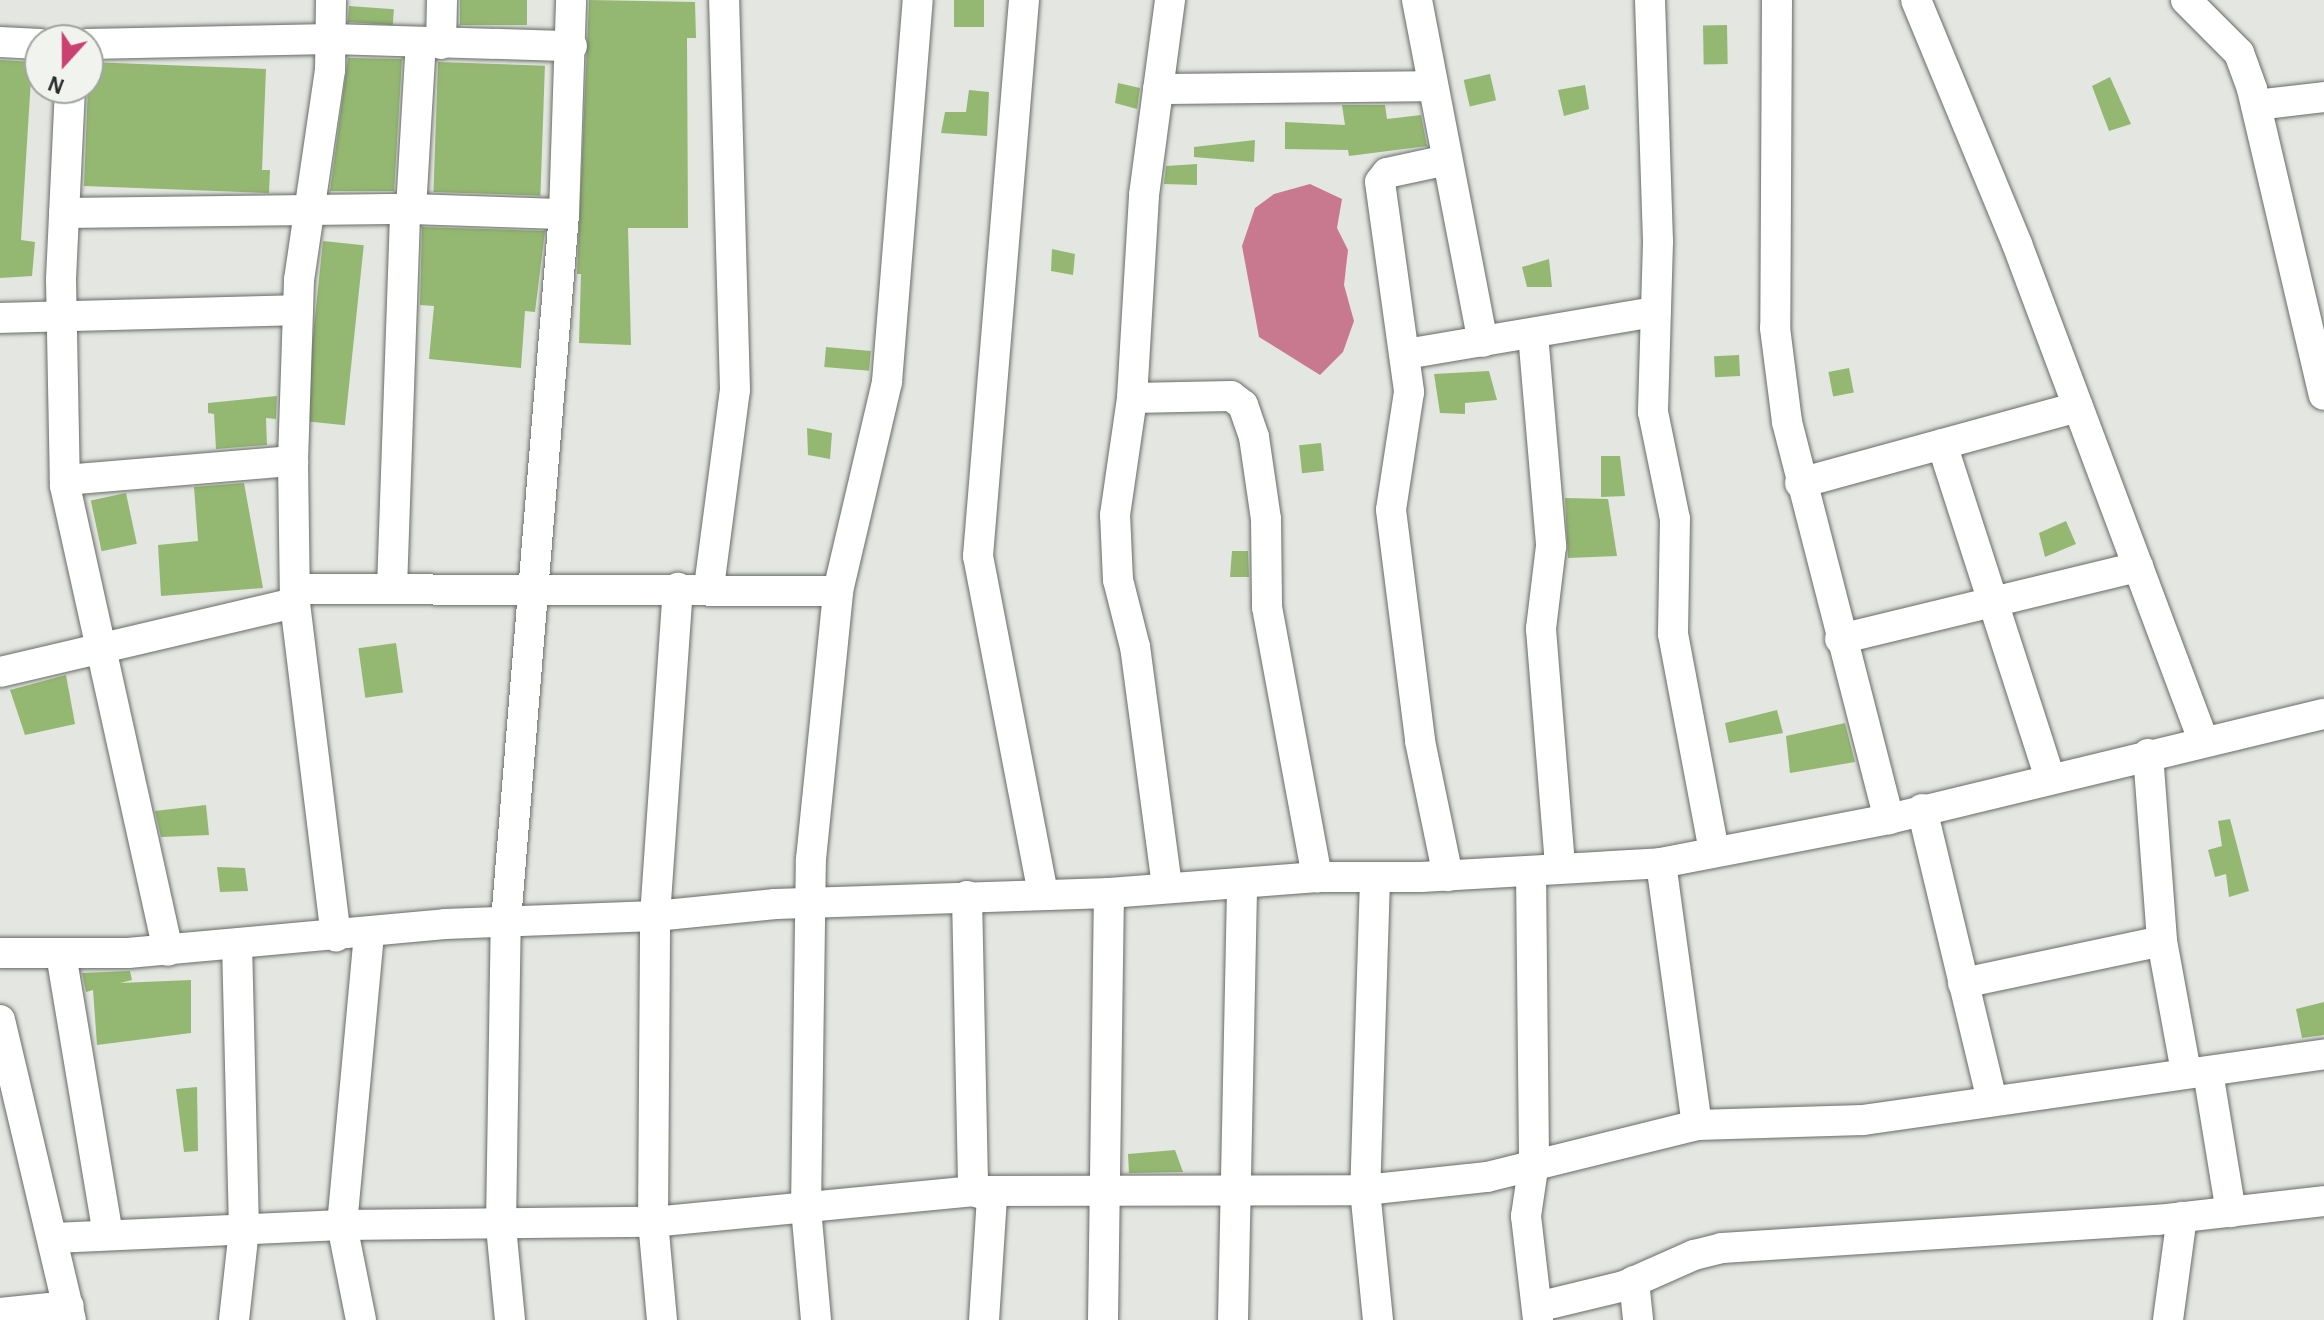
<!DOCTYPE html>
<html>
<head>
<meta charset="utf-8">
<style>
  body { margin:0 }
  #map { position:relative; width:2324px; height:1320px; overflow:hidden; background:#e3e6e1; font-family:"Alegreya Sans",sans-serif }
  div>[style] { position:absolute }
  .water>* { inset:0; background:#c9798f }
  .building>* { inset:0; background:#94b871; transform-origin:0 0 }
  .roads { filter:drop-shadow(0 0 2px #696c67) drop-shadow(0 0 2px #696c67) }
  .minor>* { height:30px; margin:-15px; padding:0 15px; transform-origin:15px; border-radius:15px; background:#fff }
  span { translate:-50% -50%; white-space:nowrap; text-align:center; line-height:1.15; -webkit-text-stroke:6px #f0f3ee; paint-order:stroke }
  .north { position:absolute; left:24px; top:24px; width:80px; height:80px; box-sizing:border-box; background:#f0f3ee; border:2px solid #a1a4a0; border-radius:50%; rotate:201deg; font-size:22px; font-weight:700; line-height:32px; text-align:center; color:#2b2d2a }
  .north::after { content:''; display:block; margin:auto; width:28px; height:36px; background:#cb3f71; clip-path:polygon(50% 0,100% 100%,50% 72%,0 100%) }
</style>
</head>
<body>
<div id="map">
  <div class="water">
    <i style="clip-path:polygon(1310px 184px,1342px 199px,1337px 228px,1348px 250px,1344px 285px,1354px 321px,1343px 352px,1320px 375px,1259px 337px,1242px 246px,1255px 208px,1274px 194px)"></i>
  </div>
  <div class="building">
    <i style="left:460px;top:0;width:67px;height:25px"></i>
    <i style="clip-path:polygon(589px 0,695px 2px,696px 38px,687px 38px,688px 228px,628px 228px,631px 345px,579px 343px,581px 274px,577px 274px)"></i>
    <i style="left:954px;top:0;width:30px;height:27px"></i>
    <i style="left:349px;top:6px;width:45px;height:16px;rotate:4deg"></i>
    <i style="left:1727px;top:25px;width:39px;height:24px;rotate:89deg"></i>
    <i style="clip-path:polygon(348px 58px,402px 59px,394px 191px,330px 191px)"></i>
    <i style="clip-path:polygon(0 60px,32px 62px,21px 240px,35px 242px,32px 276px,0 278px)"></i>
    <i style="clip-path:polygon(89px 62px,266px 69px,262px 170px,270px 170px,269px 193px,84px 186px)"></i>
    <i style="left:438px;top:62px;width:107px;height:130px;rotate:2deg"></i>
    <i style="left:1490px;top:74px;width:27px;height:27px;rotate:77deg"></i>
    <i style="clip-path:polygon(2110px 77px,2131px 124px,2109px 131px,2092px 86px)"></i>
    <i style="clip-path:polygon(1118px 83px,1140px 88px,1137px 109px,1115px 103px)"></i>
    <i style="clip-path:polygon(1585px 85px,1589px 109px,1564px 116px,1558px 90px)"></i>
    <i style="clip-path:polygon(969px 90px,989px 92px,987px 136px,941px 133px,945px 112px,966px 112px)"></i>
    <i style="clip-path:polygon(1342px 105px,1385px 105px,1387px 119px,1421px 115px,1427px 146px,1349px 156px,1348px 150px,1285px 149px,1285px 122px,1345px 125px)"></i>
    <i style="clip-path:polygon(1255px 140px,1254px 162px,1194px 157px,1194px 147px)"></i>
    <i style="clip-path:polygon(1197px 164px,1197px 185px,1164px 184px,1166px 166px)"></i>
    <i style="clip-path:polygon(422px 227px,545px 231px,535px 312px,525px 311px,521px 368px,429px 359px,434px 306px,420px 305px)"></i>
    <i style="left:323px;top:241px;width:41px;height:181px;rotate:6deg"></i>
    <i style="clip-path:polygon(1052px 249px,1075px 254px,1073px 275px,1051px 271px)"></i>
    <i style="clip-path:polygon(1549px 259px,1552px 287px,1527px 287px,1522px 267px)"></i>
    <i style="left:826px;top:347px;width:45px;height:20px;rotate:5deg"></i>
    <i style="left:1739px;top:355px;width:21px;height:25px;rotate:87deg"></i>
    <i style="left:1849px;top:368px;width:25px;height:21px;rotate:79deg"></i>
    <i style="clip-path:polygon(1489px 371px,1497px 400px,1465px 403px,1465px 414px,1440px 413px,1434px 374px)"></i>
    <i style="clip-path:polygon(277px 396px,276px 419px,266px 418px,267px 445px,216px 449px,214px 414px,208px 413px,208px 403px)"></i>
    <i style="clip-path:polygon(807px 428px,832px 433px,830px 459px,808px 455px)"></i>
    <i style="left:1321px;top:443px;width:28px;height:22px;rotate:84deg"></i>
    <i style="clip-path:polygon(1601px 456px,1620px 456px,1625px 496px,1601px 497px)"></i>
    <i style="clip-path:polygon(244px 483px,263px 588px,161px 596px,158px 545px,198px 541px,194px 487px)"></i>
    <i style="left:126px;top:493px;width:52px;height:36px;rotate:78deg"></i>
    <i style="clip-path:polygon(1565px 498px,1608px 499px,1617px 556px,1568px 558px)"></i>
    <i style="clip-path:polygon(2066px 521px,2076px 544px,2045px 557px,2039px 533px)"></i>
    <i style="clip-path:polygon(1232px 551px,1248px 551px,1249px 577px,1230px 577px)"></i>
    <i style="left:396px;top:643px;width:50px;height:38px;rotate:82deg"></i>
    <i style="clip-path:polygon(66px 675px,75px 724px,25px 735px,10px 690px)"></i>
    <i style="clip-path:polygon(1777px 710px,1783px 733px,1729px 743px,1725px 723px)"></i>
    <i style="clip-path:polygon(1845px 723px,1855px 762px,1790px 773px,1786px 736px)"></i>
    <i style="clip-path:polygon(206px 805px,209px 835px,161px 837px,155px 811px)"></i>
    <i style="clip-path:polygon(2230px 819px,2249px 891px,2229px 897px,2226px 874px,2215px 877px,2208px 850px,2222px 846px,2218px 821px)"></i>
    <i style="clip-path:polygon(217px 867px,245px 868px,248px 891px,220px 892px)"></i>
    <i style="clip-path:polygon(130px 971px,132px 980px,120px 983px,191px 980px,191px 1033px,97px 1045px,93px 990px,86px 992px,82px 973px)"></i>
    <i style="clip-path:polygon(2324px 1002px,2324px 1035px,2302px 1038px,2296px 1009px)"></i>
    <i style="clip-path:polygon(197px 1087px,198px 1151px,184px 1152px,176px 1089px)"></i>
    <i style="clip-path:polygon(1175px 1150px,1183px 1172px,1129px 1173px,1128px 1154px)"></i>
  </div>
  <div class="roads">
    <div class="minor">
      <i style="left:331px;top:0;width:70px;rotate:90.8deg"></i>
      <i style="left:330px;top:70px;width:212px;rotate:98.4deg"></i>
      <i style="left:299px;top:280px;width:181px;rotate:91.9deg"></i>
      <i style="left:293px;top:461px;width:142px;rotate:89.2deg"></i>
      <i style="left:295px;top:603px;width:336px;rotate:83deg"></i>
      <i style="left:1024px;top:0;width:558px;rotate:94.73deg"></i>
      <i style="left:978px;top:556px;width:343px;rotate:79.1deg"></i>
      <i style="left:1417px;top:0;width:348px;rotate:79.1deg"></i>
      <i style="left:1650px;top:0;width:242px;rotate:88.1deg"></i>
      <i style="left:1658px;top:242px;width:170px;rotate:91.7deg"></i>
      <i style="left:1653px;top:412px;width:109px;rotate:78.4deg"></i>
      <i style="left:1675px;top:519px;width:115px;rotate:91deg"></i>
      <i style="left:1673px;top:634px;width:222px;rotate:79.3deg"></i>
      <i style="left:1777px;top:0;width:328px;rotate:90.3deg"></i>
      <i style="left:1775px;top:328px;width:95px;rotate:82.7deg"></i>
      <i style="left:1787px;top:422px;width:410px;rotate:75.6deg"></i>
      <i style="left:1916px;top:0;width:264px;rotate:67.5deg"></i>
      <i style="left:2017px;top:244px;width:530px;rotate:69.44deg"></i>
      <i style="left:2186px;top:0;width:75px;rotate:45deg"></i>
      <i style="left:2239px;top:53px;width:38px;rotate:70deg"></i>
      <i style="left:2252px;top:89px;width:314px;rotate:76.8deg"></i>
      <i style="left:0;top:42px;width:40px;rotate:2.9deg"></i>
      <i style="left:88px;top:44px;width:243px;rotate:-1.2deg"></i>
      <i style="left:331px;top:39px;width:241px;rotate:1.7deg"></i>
      <i style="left:441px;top:44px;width:44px;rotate:-88.7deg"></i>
      <i style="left:70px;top:88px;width:192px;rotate:92.7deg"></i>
      <i style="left:61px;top:280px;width:206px;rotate:88.9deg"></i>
      <i style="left:65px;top:486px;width:476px;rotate:77.5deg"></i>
      <i style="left:1158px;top:89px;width:274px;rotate:-0.6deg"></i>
      <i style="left:2256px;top:105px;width:68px;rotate:-6.7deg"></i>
      <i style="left:1447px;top:160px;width:61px;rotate:167.8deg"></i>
      <i style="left:1387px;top:173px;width:11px;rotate:128deg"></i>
      <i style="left:1380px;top:182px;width:212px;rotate:82.1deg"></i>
      <i style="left:1409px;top:392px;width:119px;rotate:98.7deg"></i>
      <i style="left:1391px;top:510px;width:233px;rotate:82.8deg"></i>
      <i style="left:1420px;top:741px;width:138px;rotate:78.3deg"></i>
      <i style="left:411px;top:209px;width:166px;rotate:-86.6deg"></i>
      <i style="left:64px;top:213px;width:347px;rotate:-0.7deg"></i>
      <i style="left:411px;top:209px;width:153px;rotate:1.9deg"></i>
      <i style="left:0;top:318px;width:298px;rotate:-1.5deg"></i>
      <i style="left:1533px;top:334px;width:213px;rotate:85.1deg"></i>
      <i style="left:1551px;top:546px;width:84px;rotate:96.9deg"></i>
      <i style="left:1541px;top:629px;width:239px;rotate:85.4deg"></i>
      <i style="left:1406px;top:354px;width:253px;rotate:-9.6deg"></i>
      <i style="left:1132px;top:398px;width:99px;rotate:-1.2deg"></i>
      <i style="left:1231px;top:396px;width:15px;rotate:37deg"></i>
      <i style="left:1243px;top:405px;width:34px;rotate:71deg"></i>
      <i style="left:1254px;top:437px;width:83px;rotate:81.7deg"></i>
      <i style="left:1266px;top:519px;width:88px;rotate:89.3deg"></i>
      <i style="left:1267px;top:607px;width:275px;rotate:79.5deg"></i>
      <i style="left:1942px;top:444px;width:351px;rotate:72.1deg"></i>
      <i style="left:65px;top:480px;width:229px;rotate:-4.8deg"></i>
      <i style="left:1800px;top:483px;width:288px;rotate:-15.3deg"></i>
      <i style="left:709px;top:587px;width:199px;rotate:-82.5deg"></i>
      <i style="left:735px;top:390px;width:390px;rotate:-91.6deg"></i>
      <i style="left:392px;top:588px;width:377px;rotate:-88deg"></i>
      <i style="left:295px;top:589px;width:543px;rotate:0.21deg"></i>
      <i style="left:1840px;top:639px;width:307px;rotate:-13.6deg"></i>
      <i style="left:0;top:672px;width:303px;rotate:-13.2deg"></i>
      <i style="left:2148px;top:754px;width:188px;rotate:85.7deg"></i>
      <i style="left:2162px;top:941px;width:133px;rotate:79.6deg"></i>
      <i style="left:1922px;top:809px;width:300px;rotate:76.5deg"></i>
      <i style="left:1661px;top:863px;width:264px;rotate:82.2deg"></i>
      <i style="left:1531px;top:871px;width:291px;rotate:89.4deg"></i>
      <i style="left:1534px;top:1162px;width:55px;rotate:98.4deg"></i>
      <i style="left:1526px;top:1216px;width:105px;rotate:83.4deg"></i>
      <i style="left:1375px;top:879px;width:311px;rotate:91.8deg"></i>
      <i style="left:1365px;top:1190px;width:131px;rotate:84.3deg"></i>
      <i style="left:1167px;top:886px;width:241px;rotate:-97.6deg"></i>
      <i style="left:1135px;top:647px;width:69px;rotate:-104.2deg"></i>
      <i style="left:1118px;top:580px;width:65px;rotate:-92.6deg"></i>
      <i style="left:1115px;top:515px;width:118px;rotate:-81.7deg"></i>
      <i style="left:1132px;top:398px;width:203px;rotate:-86.6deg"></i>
      <i style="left:1144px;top:195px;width:197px;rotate:-82.4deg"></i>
      <i style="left:967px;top:896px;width:295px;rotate:88.8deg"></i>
      <i style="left:973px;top:1191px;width:20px;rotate:18deg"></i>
      <i style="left:992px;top:1197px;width:123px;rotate:93.7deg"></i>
      <i style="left:0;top:953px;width:128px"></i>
      <i style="left:128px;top:953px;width:318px;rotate:-5.2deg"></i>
      <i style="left:445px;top:924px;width:210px;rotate:-2.2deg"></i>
      <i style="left:655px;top:916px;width:121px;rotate:-5.7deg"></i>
      <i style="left:775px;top:904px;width:334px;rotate:-1.9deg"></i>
      <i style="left:1109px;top:893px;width:209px;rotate:-4.4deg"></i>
      <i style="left:1317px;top:877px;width:104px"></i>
      <i style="left:1421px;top:877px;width:240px;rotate:-3.3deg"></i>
      <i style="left:1661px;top:863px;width:232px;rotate:-10.9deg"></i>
      <i style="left:1889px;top:819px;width:447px;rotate:-13.6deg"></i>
      <i style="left:61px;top:954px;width:285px;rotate:80.5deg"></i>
      <i style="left:1963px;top:983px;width:203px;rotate:-11.9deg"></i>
      <i style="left:0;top:1020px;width:308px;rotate:76.7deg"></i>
      <i style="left:2208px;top:1072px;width:142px;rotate:80.7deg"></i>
      <i style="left:54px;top:1238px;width:288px;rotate:-2.6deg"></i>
      <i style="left:342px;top:1225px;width:311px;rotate:-0.6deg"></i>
      <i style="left:653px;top:1222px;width:321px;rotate:-5.5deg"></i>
      <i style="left:973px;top:1191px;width:392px;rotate:-0.1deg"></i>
      <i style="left:1365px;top:1190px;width:123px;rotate:-6.1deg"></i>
      <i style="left:1487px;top:1177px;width:216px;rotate:-13.9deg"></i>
      <i style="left:1697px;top:1125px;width:166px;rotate:-1.7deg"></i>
      <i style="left:1863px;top:1120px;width:466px;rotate:-8.1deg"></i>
      <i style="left:1634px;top:1281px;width:39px;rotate:84deg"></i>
      <i style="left:1537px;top:1307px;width:89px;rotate:-13.6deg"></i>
      <i style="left:1624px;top:1286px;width:77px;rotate:-23.9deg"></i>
      <i style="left:1694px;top:1255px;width:29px;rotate:-14deg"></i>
      <i style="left:1722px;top:1248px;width:437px;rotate:-3.7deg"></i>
      <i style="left:2158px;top:1220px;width:167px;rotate:-6.5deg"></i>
      <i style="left:0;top:1313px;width:69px;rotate:-5.8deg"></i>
      <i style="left:234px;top:1320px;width:92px;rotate:-83.7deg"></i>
      <i style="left:244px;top:1229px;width:284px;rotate:-91.4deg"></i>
      <i style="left:361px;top:1320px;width:97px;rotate:-101.3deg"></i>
      <i style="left:342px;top:1225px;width:293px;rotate:-84.7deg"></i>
      <i style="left:510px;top:1320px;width:94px;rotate:-95.5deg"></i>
      <i style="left:501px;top:1226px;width:305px;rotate:-89.1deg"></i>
      <i style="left:506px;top:921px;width:709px;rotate:-85.31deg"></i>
      <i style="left:564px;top:214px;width:214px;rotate:-88.1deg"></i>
      <i style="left:662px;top:1320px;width:98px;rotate:-95.2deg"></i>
      <i style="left:653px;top:1222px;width:306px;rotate:-89.6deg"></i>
      <i style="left:655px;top:916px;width:329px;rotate:-86deg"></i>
      <i style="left:816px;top:1320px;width:111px;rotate:-95.1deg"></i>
      <i style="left:806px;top:1209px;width:350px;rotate:-89.2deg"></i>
      <i style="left:811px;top:859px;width:269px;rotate:-84.2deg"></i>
      <i style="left:838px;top:591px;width:215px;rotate:-76.8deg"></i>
      <i style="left:887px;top:382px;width:383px;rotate:-85.4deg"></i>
      <i style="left:1103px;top:1320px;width:427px;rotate:-89.2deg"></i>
      <i style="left:1233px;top:1320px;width:436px;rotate:-88.8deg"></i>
      <i style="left:2168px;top:1320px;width:104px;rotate:-82.3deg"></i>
    </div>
  </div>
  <div class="north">N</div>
</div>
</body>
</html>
